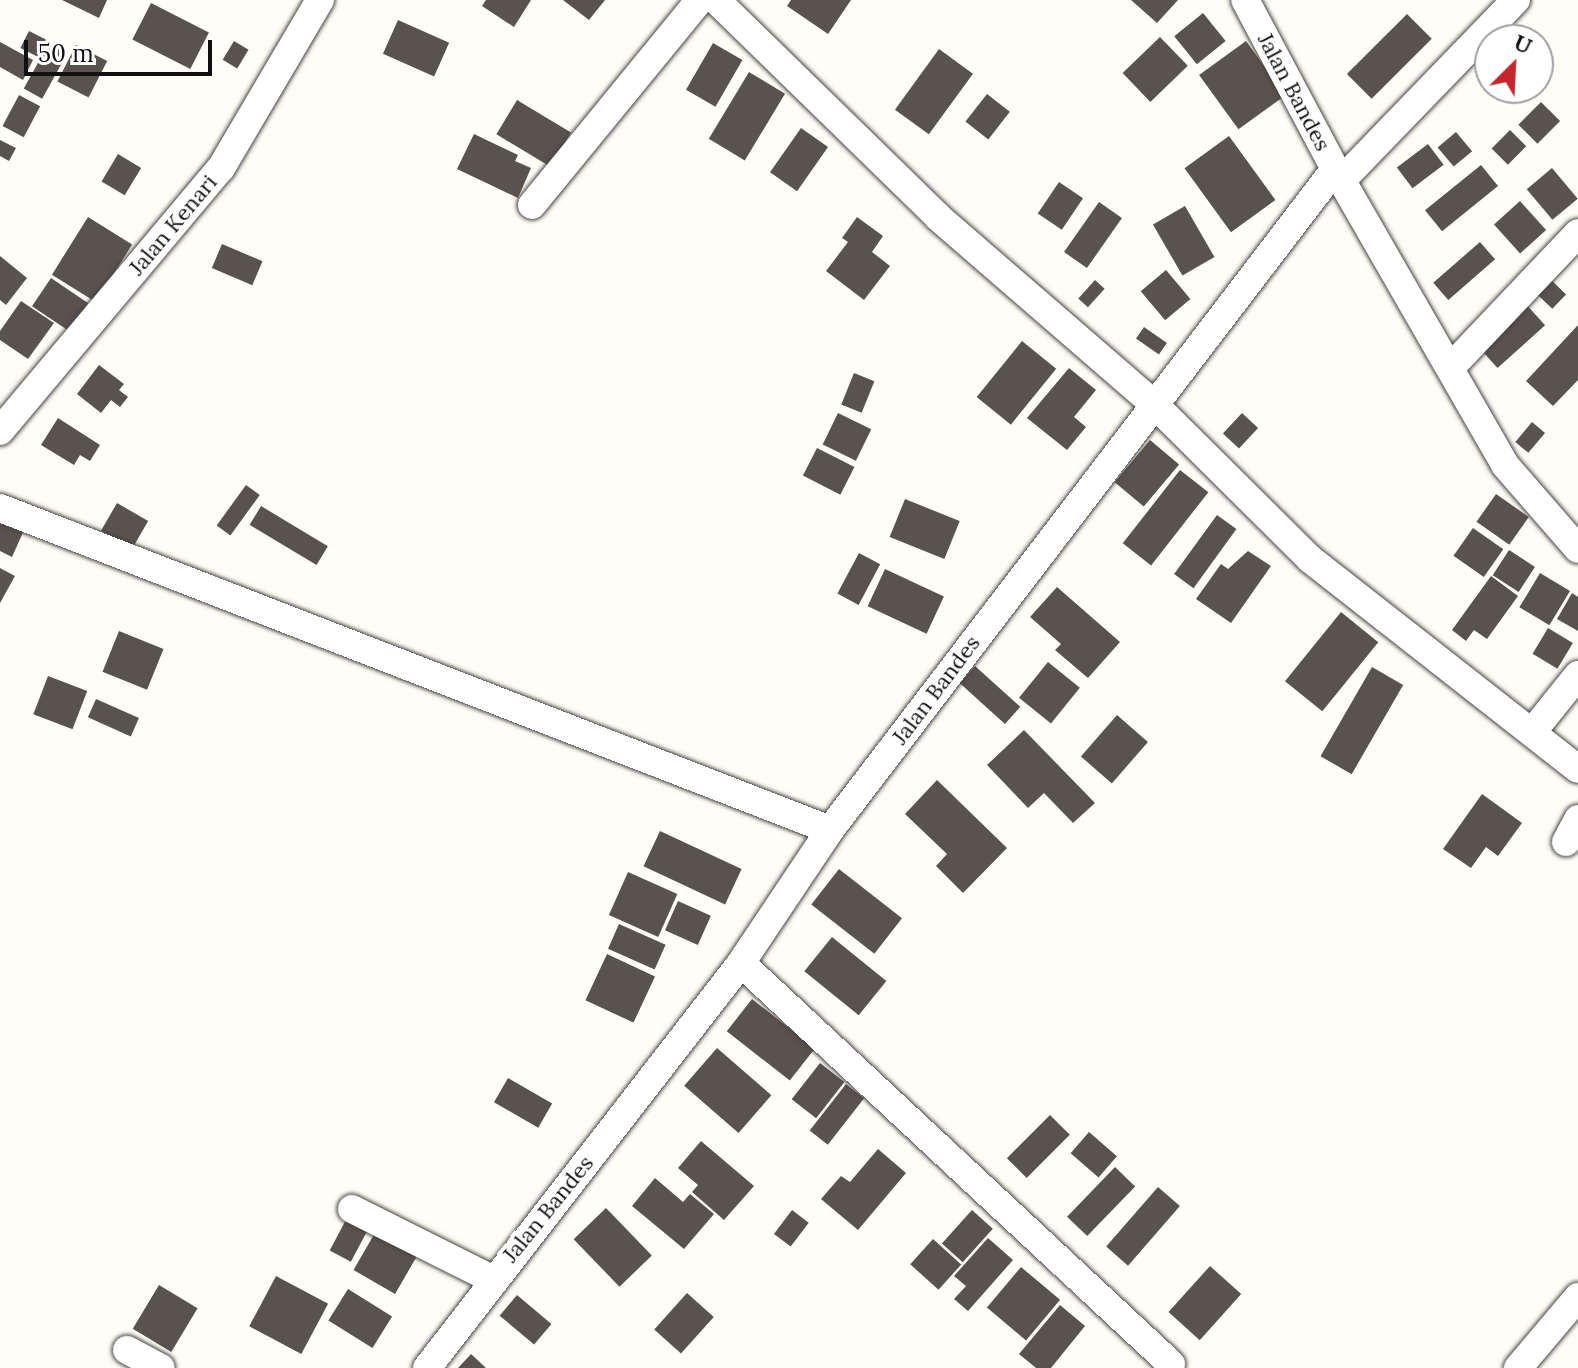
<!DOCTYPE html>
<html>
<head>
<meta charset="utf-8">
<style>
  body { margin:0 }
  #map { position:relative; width:1578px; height:1368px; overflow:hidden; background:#fffdf5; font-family:Lora,serif }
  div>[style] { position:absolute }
  .building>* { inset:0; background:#5a524d; transform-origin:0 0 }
  .roads { filter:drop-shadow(0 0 2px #444) drop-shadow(0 0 2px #444) }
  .minor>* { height:28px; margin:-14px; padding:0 14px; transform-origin:14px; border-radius:14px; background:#fff }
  span { translate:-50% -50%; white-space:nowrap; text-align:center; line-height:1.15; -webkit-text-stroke:8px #fff; paint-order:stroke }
  .street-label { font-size:22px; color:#111 }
  .north { position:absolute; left:1474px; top:24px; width:80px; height:80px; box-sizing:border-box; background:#fff; border:2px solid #a0a0a0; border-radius:50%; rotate:24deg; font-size:22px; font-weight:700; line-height:32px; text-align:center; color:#111 }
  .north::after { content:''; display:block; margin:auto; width:28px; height:36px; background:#c4262e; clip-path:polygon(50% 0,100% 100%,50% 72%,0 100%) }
  .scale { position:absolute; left:24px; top:40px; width:188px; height:36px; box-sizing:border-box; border:4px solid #111; border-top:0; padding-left:10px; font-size:24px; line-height:28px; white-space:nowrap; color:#111; -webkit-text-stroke:6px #fff; paint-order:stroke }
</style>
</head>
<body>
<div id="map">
  <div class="building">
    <i style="clip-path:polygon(62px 0,107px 0,99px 18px)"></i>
    <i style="clip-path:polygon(486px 0,531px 0,514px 27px,482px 6px)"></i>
    <i style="clip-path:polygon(563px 0,605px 0,589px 20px)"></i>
    <i style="clip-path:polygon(791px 0,851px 0,828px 34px,787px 6px)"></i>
    <i style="clip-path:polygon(1131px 0,1178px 0,1157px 23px)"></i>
    <i style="left:151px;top:3px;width:65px;height:41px;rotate:27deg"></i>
    <i style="left:1203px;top:13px;width:36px;height:37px;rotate:51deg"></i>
    <i style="left:1407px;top:14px;width:35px;height:85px;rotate:45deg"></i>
    <i style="left:398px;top:20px;width:56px;height:37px;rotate:24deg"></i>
    <i style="left:29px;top:31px;width:20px;height:19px;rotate:27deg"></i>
    <i style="left:1160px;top:37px;width:40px;height:52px;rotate:46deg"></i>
    <i style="left:234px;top:41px;width:17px;height:22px;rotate:31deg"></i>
    <i style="left:1246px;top:41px;width:67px;height:58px;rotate:54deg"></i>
    <i style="clip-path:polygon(0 42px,33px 60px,23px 80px,0 67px)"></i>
    <i style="left:49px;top:43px;width:21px;height:52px;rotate:29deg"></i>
    <i style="left:713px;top:43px;width:34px;height:54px;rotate:30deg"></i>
    <i style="left:76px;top:45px;width:35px;height:41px;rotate:27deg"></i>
    <i style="left:939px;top:49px;width:42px;height:75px;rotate:36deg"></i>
    <i style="left:749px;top:72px;width:42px;height:78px;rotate:31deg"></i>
    <i style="left:987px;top:94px;width:29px;height:35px;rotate:38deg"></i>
    <i style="left:19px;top:95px;width:24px;height:35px;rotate:28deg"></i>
    <i style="left:517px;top:100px;width:63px;height:40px;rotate:31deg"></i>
    <i style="left:1541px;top:102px;width:27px;height:32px;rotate:45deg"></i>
    <i style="left:801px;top:128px;width:33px;height:54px;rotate:35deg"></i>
    <i style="left:1510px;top:130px;width:23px;height:26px;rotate:45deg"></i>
    <i style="left:1456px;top:132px;width:25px;height:24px;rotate:50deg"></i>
    <i style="clip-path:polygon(474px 134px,518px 155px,515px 161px,531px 168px,518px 198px,457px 169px)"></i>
    <i style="left:1229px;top:136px;width:79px;height:55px;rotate:54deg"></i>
    <i style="clip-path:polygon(0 140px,16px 148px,9px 161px,0 156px)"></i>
    <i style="left:1428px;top:144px;width:26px;height:39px;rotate:53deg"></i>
    <i style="left:118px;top:154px;width:27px;height:32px;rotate:31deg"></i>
    <i style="left:1481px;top:165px;width:27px;height:72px;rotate:51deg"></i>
    <i style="left:1552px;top:168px;width:40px;height:33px;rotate:50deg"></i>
    <i style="left:1059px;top:182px;width:29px;height:38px;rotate:34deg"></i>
    <i style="left:1520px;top:201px;width:39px;height:35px;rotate:48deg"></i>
    <i style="left:1099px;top:202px;width:28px;height:61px;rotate:35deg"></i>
    <i style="left:1185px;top:206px;width:59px;height:37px;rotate:60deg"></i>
    <i style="left:88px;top:217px;width:52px;height:68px;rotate:32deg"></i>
    <i style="clip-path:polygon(857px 217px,883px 236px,872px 252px,890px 266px,864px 300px,826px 271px,848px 242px,842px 238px)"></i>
    <i style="left:1480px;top:242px;width:23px;height:62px;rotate:49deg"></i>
    <i style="left:222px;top:244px;width:44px;height:26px;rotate:23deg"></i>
    <i style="clip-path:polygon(0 256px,27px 278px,6px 305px,0 300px)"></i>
    <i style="left:1166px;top:270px;width:38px;height:33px;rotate:50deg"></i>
    <i style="left:1546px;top:275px;width:28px;height:20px;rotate:44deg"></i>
    <i style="left:51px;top:278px;width:45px;height:34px;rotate:34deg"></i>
    <i style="left:1095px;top:280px;width:13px;height:25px;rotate:42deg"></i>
    <i style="clip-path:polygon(21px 301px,54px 323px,28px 359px,0 340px,0 331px)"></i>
    <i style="left:1525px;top:303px;width:30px;height:64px;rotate:48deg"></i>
    <i style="clip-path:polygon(1578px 325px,1578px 380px,1553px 406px,1526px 381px)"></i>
    <i style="left:1144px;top:327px;width:28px;height:14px;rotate:35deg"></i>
    <i style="left:1022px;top:341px;width:44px;height:72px;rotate:39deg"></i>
    <i style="clip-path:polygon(99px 365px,124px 384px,119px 390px,128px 397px,120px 407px,111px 400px,101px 413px,77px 394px)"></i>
    <i style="clip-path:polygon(1069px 368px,1096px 390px,1074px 417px,1086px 427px,1067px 450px,1027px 418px)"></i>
    <i style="left:854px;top:373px;width:22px;height:34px;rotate:22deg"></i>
    <i style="left:838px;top:413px;width:37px;height:35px;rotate:26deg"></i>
    <i style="left:1242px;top:413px;width:22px;height:28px;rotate:43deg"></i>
    <i style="clip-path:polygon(58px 418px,100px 445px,90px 461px,80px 455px,74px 465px,41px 445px)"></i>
    <i style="left:1532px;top:422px;width:17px;height:26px;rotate:40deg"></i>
    <i style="left:1150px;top:440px;width:38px;height:55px;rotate:40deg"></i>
    <i style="left:817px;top:448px;width:42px;height:31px;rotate:27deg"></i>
    <i style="left:1180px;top:470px;width:36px;height:93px;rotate:38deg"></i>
    <i style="left:246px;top:485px;width:17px;height:50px;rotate:36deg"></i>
    <i style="left:1496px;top:494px;width:40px;height:34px;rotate:35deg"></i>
    <i style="left:905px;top:499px;width:59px;height:41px;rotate:22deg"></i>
    <i style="left:117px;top:503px;width:36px;height:32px;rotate:30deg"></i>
    <i style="left:261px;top:506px;width:78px;height:22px;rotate:31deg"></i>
    <i style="left:1217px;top:515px;width:24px;height:73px;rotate:36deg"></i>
    <i style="clip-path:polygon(0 516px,25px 528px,12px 557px,0 551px)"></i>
    <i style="left:1473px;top:528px;width:37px;height:34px;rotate:35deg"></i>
    <i style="left:1509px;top:550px;width:31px;height:30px;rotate:33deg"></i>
    <i style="clip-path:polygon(1248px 551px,1271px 566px,1231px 623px,1196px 599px,1221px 564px,1228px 569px)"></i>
    <i style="left:859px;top:553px;width:24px;height:46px;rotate:28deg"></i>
    <i style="clip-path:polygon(0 568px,15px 576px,0 603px)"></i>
    <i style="left:885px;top:569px;width:65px;height:41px;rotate:25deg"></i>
    <i style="left:1540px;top:573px;width:35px;height:40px;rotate:31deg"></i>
    <i style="clip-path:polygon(1491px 576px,1518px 596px,1487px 639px,1474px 630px,1466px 641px,1452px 630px)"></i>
    <i style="clip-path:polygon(1057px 587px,1120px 642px,1088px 678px,1055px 650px,1061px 644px,1030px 617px)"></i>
    <i style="clip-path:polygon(1572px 593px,1578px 597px,1578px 631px,1557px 619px)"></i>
    <i style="left:1341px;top:612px;width:48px;height:89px;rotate:39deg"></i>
    <i style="left:1548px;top:628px;width:29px;height:30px;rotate:31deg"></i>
    <i style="left:119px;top:631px;width:48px;height:44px;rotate:22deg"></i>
    <i style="left:1048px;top:662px;width:41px;height:46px;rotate:39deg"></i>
    <i style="left:975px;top:666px;width:61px;height:23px;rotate:42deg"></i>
    <i style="left:1372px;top:667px;width:36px;height:103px;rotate:30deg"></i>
    <i style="left:48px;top:676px;width:42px;height:41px;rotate:21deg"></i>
    <i style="left:96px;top:699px;width:47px;height:20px;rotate:24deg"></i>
    <i style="left:1117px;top:715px;width:41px;height:55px;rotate:41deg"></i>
    <i style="clip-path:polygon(1024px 730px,1095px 803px,1073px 823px,1044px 793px,1028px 808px,987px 765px)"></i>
    <i style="clip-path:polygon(937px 780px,1007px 848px,963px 893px,936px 866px,947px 854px,905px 814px)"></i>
    <i style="clip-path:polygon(1482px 794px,1522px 823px,1498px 856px,1486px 847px,1471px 868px,1443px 849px)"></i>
    <i style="left:660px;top:831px;width:90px;height:39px;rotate:25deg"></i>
    <i style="left:839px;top:869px;width:80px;height:45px;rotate:38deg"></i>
    <i style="left:628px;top:872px;width:54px;height:47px;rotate:24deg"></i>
    <i style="left:678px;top:901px;width:36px;height:32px;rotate:24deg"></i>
    <i style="left:619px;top:924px;width:51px;height:27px;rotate:24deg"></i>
    <i style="left:832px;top:937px;width:70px;height:44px;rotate:39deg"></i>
    <i style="left:607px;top:954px;width:53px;height:51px;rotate:25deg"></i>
    <i style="left:752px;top:999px;width:80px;height:41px;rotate:38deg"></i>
    <i style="left:717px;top:1048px;width:72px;height:50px;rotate:41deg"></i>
    <i style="left:820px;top:1063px;width:31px;height:46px;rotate:38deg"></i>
    <i style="left:508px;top:1078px;width:51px;height:28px;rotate:30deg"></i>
    <i style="left:846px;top:1084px;width:23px;height:59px;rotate:38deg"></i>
    <i style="left:1050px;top:1115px;width:28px;height:61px;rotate:45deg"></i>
    <i style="left:1089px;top:1132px;width:37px;height:28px;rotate:41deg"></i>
    <i style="clip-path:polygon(701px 1141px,754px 1186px,724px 1220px,692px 1192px,698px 1185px,678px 1168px)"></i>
    <i style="clip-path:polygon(878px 1149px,906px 1173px,858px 1230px,821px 1199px,841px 1176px,850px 1182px)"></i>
    <i style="left:1115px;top:1167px;width:28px;height:69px;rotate:44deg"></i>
    <i style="clip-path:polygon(655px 1178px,683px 1202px,690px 1194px,714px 1214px,684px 1249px,632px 1206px)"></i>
    <i style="left:1158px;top:1187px;width:29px;height:79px;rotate:41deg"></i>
    <i style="left:606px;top:1208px;width:66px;height:45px;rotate:46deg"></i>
    <i style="left:792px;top:1210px;width:21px;height:30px;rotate:37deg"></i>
    <i style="left:972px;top:1210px;width:28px;height:45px;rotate:42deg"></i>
    <i style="left:348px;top:1216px;width:24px;height:39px;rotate:28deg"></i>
    <i style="left:376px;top:1231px;width:48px;height:45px;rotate:30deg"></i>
    <i style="clip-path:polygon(988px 1238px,1013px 1260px,968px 1311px,954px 1299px,966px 1286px,954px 1276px)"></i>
    <i style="left:933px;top:1239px;width:38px;height:34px;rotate:42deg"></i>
    <i style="left:1210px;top:1266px;width:42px;height:62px;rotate:42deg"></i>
    <i style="left:1021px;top:1267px;width:51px;height:53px;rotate:40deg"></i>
    <i style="left:276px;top:1276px;width:59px;height:57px;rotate:28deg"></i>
    <i style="left:159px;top:1285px;width:45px;height:51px;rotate:31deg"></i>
    <i style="left:348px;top:1289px;width:52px;height:37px;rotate:32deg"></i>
    <i style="left:687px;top:1293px;width:36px;height:49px;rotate:42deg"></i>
    <i style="left:517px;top:1295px;width:45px;height:27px;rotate:40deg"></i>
    <i style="clip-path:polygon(1060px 1305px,1085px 1326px,1051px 1368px,1036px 1368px,1019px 1354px)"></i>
    <i style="clip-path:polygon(471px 1354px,486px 1368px,458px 1368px)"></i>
  </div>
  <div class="roads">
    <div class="minor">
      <i style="left:716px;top:0;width:310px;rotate:44.3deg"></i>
      <i style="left:938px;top:217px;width:284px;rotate:40.9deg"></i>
      <i style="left:1153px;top:403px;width:221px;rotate:44.8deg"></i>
      <i style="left:1310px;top:559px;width:340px;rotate:38.1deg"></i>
      <i style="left:1335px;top:169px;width:341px;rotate:60.1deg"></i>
      <i style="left:1505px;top:465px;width:111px;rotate:49deg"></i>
      <i style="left:1341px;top:181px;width:252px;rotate:-46deg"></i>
      <i style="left:532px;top:205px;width:265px;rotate:-50.7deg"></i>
      <i style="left:1452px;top:366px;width:183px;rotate:-46.5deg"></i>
      <i style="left:0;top:431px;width:344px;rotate:-50deg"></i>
      <i style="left:221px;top:168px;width:195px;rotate:-59.5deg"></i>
      <i style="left:0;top:508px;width:890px;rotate:21.2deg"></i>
      <i style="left:1533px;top:731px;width:72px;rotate:-51.2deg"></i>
      <i style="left:1566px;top:842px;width:26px;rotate:-62deg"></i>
      <i style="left:741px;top:963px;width:588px;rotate:43deg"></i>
      <i style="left:352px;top:1209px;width:157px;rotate:26.6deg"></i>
      <i style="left:127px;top:1350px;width:38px;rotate:28deg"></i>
      <i style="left:427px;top:1368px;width:512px;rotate:-52.21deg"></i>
      <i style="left:741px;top:963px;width:160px;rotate:-56.2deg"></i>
      <i style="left:830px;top:830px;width:832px;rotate:-52.62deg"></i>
      <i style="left:1335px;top:169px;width:191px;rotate:-118deg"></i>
      <i style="left:1518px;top:1368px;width:93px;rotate:-49.8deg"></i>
    </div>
  </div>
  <div class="street-label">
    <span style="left:1294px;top:92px;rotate:62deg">Jalan Bandes</span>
    <span style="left:173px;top:225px;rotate:-50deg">Jalan Kenari</span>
    <span style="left:936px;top:690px;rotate:-53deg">Jalan Bandes</span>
    <span style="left:548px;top:1209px;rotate:-51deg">Jalan Bandes</span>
  </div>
  <div class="north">U</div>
  <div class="scale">50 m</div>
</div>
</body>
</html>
